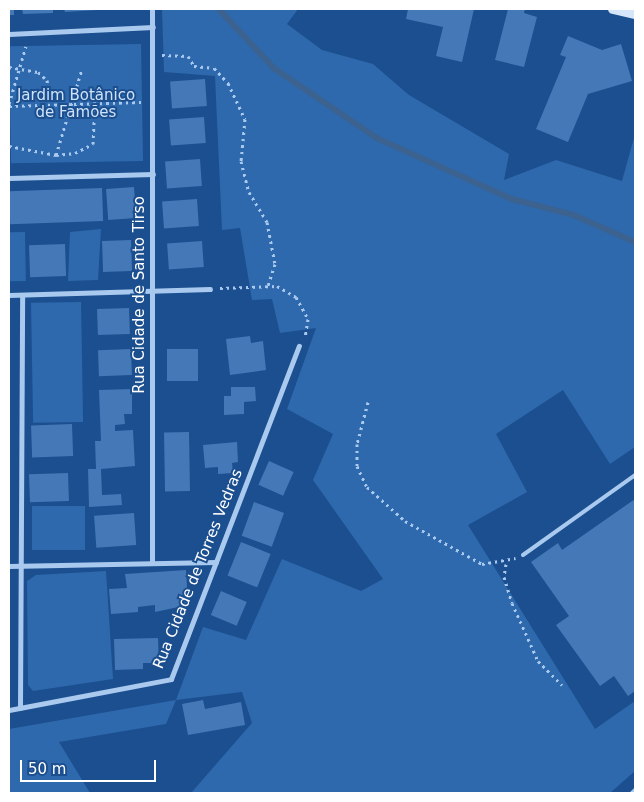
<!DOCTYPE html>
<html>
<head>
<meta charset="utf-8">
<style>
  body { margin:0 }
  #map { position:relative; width:644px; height:802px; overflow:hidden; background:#1b4f8f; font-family:"DejaVu Sans",sans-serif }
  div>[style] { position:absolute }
  .green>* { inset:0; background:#2e69ad; transform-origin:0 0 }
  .stream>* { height:5.5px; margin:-2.75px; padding:0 2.75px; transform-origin:2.75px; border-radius:2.75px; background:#3c6290 }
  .building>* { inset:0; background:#4478b7; transform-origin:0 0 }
  .path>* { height:3px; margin-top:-1.5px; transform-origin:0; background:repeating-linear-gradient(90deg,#a9c9ee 0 2.5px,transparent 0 6.5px) }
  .lane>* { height:4px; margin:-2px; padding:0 2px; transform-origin:2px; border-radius:2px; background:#a9c9ee }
  .street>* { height:5px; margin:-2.5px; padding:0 2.5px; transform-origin:2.5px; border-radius:2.5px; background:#a9c9ee }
  .secondary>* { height:10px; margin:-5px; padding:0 5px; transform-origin:5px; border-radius:5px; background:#d6e6fa }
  span { translate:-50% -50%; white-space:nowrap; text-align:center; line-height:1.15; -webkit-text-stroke:4px #1b4f8f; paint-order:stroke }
  .park-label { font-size:15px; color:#cfe3fa }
  .street-label { font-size:15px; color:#fff }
  .frame { position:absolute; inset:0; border:10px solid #fff; pointer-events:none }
  .scale { position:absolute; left:20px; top:760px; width:136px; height:22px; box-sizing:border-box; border:2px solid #fff; border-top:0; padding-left:6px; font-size:15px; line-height:18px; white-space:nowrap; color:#fff; -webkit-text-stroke:4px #1b4f8f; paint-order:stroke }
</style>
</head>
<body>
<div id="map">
  <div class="green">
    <i style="clip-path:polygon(162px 9px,298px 9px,287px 24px,322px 50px,373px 64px,409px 95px,509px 154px,504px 180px,556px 160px,622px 181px,635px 134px,635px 447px,610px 464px,563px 390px,496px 434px,527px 492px,468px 525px,595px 729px,635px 701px,635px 771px,610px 793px,191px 793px,252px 723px,242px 692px,176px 700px,166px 724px,59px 742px,90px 793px,9px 793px,9px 729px,176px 700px,203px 627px,246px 640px,282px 559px,361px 591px,383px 579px,313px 480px,333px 434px,287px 409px,316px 328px,280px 333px,272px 299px,252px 300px,240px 228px,222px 230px,215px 76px,164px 72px)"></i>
    <i style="left:141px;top:44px;width:117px;height:132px;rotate:89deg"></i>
    <i style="clip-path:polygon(101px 229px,98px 280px,68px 281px,70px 232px)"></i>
    <i style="left:25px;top:232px;width:49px;height:16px;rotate:89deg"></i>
    <i style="left:81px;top:302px;width:120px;height:50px;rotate:89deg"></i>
    <i style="left:85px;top:506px;width:44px;height:53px;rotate:90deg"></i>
    <i style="clip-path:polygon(106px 571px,113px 679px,33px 691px,28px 685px,27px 581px,36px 575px)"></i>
  </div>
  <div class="stream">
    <i style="left:219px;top:9px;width:81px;rotate:47deg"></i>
    <i style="left:274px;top:68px;width:125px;rotate:34.2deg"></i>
    <i style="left:377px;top:138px;width:148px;rotate:24.3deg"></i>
    <i style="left:512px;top:199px;width:64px;rotate:14.5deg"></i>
    <i style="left:574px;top:215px;width:67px;rotate:23.9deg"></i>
  </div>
  <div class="building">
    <i style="left:9px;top:9px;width:5px;height:6px"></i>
    <i style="clip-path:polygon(22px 9px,53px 9px,53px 13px,23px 14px)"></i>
    <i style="clip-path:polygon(64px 9px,98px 9px,98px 10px,65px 12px)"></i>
    <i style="clip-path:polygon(408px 9px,474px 9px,462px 62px,436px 56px,443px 27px,406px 19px)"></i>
    <i style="clip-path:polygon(508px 9px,525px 9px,524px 13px,537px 17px,524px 67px,495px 60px)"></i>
    <i style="clip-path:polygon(568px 36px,602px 50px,621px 44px,632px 81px,588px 94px,568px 142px,536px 129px,566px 57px,560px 55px)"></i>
    <i style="left:205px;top:79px;width:27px;height:35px;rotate:86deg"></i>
    <i style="left:204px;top:117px;width:26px;height:35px;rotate:86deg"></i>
    <i style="left:200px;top:159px;width:27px;height:35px;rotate:86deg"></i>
    <i style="left:134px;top:187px;width:31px;height:28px;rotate:86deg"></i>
    <i style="left:102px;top:188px;width:33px;height:93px;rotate:88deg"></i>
    <i style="left:197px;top:199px;width:27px;height:35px;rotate:86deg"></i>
    <i style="left:131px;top:240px;width:31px;height:29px;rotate:88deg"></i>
    <i style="left:202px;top:241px;width:26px;height:35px;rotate:86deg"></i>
    <i style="left:65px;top:244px;width:32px;height:36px;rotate:88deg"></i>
    <i style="left:129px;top:308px;width:26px;height:32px;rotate:88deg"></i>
    <i style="clip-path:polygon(250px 336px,251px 343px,263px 341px,266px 370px,230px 375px,226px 339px)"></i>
    <i style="left:131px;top:349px;width:26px;height:33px;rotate:88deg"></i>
    <i style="left:167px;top:349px;width:31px;height:32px"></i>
    <i style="clip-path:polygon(231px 387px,255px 387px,256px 401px,244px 402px,244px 414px,224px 415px,224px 396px,231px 396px)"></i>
    <i style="clip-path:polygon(132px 389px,132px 414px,124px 414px,125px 424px,115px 425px,115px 431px,133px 430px,135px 466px,101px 469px,102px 495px,121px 494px,122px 505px,89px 507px,88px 469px,96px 469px,95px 441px,101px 441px,99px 390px)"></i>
    <i style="left:72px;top:424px;width:32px;height:41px;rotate:88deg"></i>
    <i style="left:189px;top:432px;width:59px;height:25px;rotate:89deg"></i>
    <i style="clip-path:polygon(237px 442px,238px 462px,232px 463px,233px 473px,218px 474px,218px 467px,205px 468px,203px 445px)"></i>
    <i style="left:269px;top:461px;width:27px;height:26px;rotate:24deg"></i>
    <i style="left:68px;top:473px;width:28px;height:39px;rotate:88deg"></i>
    <i style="clip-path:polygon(635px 499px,635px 691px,628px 696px,614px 676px,600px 686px,556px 625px,569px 616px,531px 562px,558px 543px,562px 550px)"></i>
    <i style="left:254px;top:502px;width:32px;height:36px;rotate:20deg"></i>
    <i style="left:134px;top:513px;width:32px;height:40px;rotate:86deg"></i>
    <i style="left:241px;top:542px;width:32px;height:36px;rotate:22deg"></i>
    <i style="clip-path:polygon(186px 570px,188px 605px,155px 612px,155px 605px,138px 607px,138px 612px,111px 614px,109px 589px,127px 588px,125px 574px)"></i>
    <i style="left:221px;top:591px;width:28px;height:26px;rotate:23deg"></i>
    <i style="clip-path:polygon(158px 638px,159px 663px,143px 663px,143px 669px,115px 670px,114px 639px)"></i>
    <i style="clip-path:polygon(203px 700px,205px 709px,241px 702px,245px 725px,188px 735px,182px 704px)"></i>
  </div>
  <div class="path">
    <i style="left:162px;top:55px;width:26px;rotate:2deg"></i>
    <i style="left:188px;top:56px;width:12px;rotate:59deg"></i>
    <i style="left:194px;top:66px;width:20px;rotate:6deg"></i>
    <i style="left:214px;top:68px;width:21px;rotate:47deg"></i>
    <i style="left:228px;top:83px;width:40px;rotate:65deg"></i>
    <i style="left:245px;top:119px;width:42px;rotate:95.4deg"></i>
    <i style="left:241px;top:161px;width:32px;rotate:76deg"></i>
    <i style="left:249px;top:192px;width:35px;rotate:59deg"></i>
    <i style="left:267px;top:222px;width:43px;rotate:79.2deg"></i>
    <i style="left:275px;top:264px;width:23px;rotate:108deg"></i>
    <i style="left:9px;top:67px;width:29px;rotate:10deg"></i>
    <i style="left:38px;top:72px;width:12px;rotate:42deg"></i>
    <i style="left:47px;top:80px;width:24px;rotate:81deg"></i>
    <i style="left:9px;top:104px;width:60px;rotate:-73.7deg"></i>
    <i style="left:9px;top:106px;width:132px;rotate:-1.7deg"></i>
    <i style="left:9px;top:146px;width:48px;rotate:10.8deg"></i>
    <i style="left:56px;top:155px;width:19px;rotate:-6deg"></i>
    <i style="left:75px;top:153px;width:20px;rotate:-27deg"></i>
    <i style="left:93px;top:144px;width:41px;rotate:-87.2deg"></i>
    <i style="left:56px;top:155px;width:90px;rotate:-73.2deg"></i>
    <i style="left:220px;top:288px;width:57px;rotate:-2deg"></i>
    <i style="left:277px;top:286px;width:22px;rotate:30deg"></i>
    <i style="left:296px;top:297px;width:25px;rotate:61deg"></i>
    <i style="left:308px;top:319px;width:18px;rotate:99deg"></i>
    <i style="left:368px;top:402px;width:43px;rotate:104.7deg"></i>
    <i style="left:357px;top:444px;width:22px;rotate:90deg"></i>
    <i style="left:357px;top:466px;width:23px;rotate:65deg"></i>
    <i style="left:367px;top:487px;width:51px;rotate:41.8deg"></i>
    <i style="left:405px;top:521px;width:88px;rotate:29.2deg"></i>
    <i style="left:482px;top:564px;width:34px;rotate:-10deg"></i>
    <i style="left:506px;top:564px;width:13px;rotate:99deg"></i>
    <i style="left:504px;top:577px;width:27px;rotate:73deg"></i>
    <i style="left:512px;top:603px;width:64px;rotate:65.9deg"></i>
    <i style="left:538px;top:661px;width:34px;rotate:45deg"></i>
  </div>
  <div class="lane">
    <i style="left:523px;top:555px;width:138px;rotate:-35.5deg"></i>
    <i style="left:632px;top:793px;width:4px;rotate:-45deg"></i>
  </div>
  <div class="street">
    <i style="left:9px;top:34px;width:144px;rotate:-2.8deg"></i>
    <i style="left:9px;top:178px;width:144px;rotate:-1.6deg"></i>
    <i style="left:9px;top:295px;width:201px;rotate:-1.7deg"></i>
    <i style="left:152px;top:562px;width:553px;rotate:-90deg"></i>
    <i style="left:9px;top:566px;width:207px;rotate:-1.1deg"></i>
    <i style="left:20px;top:708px;width:413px;rotate:-89.7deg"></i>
    <i style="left:9px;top:710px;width:165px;rotate:-10.8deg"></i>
    <i style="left:171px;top:679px;width:357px;rotate:-69deg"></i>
  </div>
  <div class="secondary">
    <i style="left:613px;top:9px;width:23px;rotate:13deg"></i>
  </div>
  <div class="park-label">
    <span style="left:76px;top:104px">Jardim Botânico<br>de Famões</span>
  </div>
  <div class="street-label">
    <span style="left:140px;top:295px;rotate:-90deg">Rua Cidade de Santo Tirso</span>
    <span style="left:198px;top:569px;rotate:-68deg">Rua Cidade de Torres Vedras</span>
  </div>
  <div class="frame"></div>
  <div class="scale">50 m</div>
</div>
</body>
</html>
